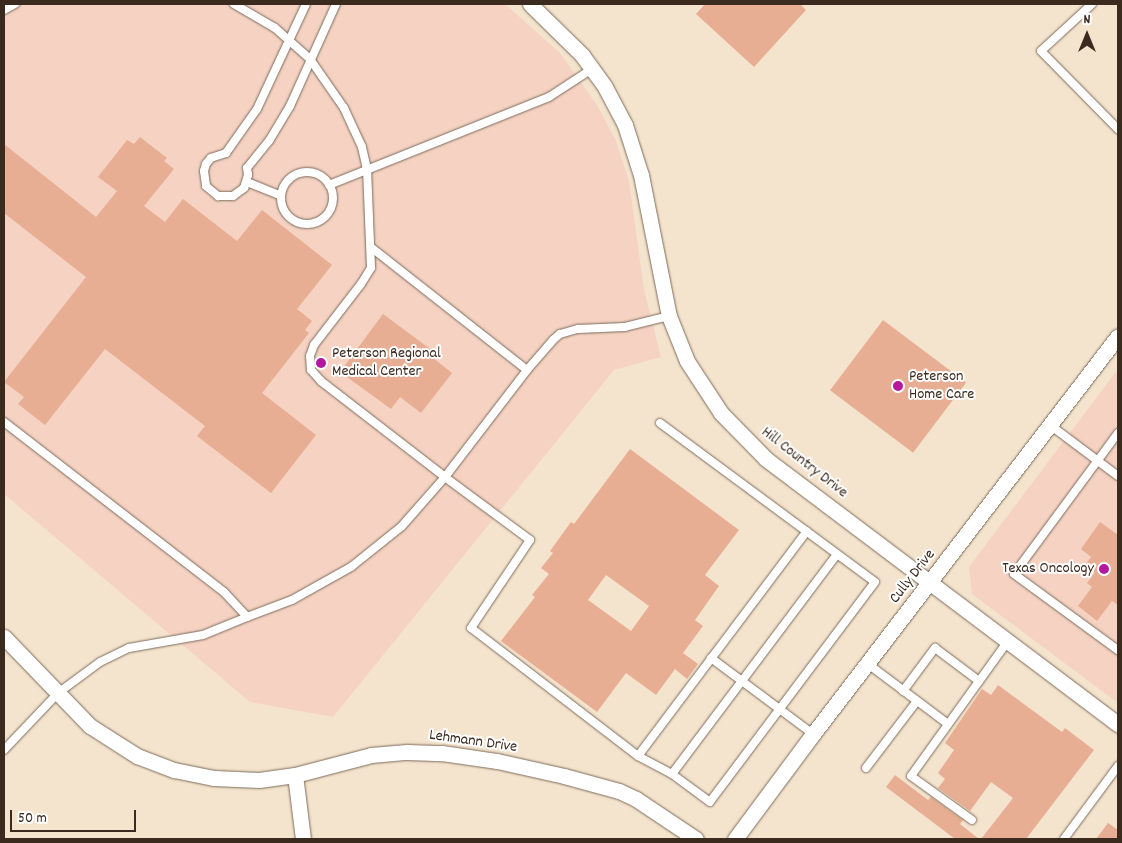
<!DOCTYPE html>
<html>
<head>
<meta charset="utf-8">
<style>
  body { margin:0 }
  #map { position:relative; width:1122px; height:843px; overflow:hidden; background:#f5e4cd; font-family:Dekko,sans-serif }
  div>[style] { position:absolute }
  .built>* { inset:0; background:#f5d2c2 }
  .building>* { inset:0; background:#e7ae93; transform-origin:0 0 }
  .roads { filter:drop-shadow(0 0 1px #7c6b5b) drop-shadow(0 0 1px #7c6b5b) }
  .service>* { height:8px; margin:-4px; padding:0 4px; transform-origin:4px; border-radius:4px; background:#fff }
  .service>.ring { margin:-4px; padding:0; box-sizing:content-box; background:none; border:8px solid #fff; border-radius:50% }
  .minor>* { height:15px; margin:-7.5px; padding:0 7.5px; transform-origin:7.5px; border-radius:7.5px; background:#fff }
  .dots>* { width:14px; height:14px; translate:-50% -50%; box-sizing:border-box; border:2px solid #fff; border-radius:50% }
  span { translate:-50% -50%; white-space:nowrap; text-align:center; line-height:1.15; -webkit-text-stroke:4px #fff; paint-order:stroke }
  .poi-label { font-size:16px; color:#3b2a1e }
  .left { translate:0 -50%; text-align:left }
  .right { translate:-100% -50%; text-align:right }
  .street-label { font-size:16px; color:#3b2a1e }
  .frame { position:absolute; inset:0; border:5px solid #3b2a1e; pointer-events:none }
  .north { position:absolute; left:1062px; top:10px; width:50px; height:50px; -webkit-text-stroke:4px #fff; paint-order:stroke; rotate:0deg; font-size:14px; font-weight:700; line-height:20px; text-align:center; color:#3b2a1e }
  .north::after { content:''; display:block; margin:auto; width:18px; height:22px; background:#3b2a1e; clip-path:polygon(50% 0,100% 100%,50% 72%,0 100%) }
  .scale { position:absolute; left:10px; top:810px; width:126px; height:22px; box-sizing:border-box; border:2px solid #3b2a1e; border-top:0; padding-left:6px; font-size:15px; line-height:18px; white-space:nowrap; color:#3b2a1e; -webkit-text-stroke:4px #fff; paint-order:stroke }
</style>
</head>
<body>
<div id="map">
  <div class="built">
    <i style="clip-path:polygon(4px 4px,505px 4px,560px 53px,597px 105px,616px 141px,629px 181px,644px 290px,661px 357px,614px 370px,333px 717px,250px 702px,4px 494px)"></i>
    <i style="clip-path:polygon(1118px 369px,1118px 703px,972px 594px,969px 567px)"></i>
  </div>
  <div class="building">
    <i style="clip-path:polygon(705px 4px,800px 4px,806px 10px,754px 67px,696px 14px)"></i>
    <i style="clip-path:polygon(140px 137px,167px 158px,164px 161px,174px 169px,144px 206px,165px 222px,183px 199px,237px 241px,262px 210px,332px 265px,297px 309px,312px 321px,305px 330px,309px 333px,262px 393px,316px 435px,271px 493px,197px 436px,205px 426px,105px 349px,45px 425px,18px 404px,24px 397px,4px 382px,86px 277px,4px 213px,4px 144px,96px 217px,117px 191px,98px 177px,127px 140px,134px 144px)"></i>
    <i style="clip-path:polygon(383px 314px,437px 354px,433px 358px,452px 373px,421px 413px,400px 397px,391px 409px,340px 372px)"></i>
    <i style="left:883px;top:320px;width:104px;height:88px;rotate:37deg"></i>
    <i style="clip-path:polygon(evenodd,630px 449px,739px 530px,705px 575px,719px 586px,695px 620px,703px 626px,683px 653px,698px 664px,687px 679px,675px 669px,656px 695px,626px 673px,597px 712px,501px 641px,535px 597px,532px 595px,549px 574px,541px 568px,553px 553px,550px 551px,571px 522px,574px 524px,630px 449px,606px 575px,649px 606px,631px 631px,588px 600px,606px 575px)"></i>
    <i style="clip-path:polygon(1100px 522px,1118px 535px,1118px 605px,1112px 601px,1097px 621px,1078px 606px,1092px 587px,1087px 583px,1095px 572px,1085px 565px,1091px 557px,1081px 549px)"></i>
    <i style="clip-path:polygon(998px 685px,1062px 732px,1065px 728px,1094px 750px,1026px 839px,981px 839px,1013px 798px,991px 782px,970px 811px,938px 788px,945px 779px,938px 773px,954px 750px,945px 743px,982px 689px,991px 695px)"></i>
    <i style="clip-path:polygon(895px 775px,928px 800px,931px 797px,963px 820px,960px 824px,979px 839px,955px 839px,886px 787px)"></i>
    <i style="clip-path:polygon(1108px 823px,1118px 830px,1118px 839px,1096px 839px)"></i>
  </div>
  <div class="roads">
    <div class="service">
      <i style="left:306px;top:4px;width:116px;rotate:115deg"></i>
      <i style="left:257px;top:109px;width:54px;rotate:125.2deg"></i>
      <i style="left:226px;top:153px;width:16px;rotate:162deg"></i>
      <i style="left:211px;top:158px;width:8px;rotate:130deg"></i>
      <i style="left:206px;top:164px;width:7px;rotate:106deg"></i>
      <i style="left:204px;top:171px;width:15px;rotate:82deg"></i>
      <i style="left:206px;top:186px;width:16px;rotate:40deg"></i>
      <i style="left:218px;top:196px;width:15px"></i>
      <i style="left:233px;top:196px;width:14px;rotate:-36deg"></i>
      <i style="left:244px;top:188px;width:14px;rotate:-73deg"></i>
      <i style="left:248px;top:175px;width:7px;rotate:-98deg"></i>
      <i style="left:247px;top:168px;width:35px;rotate:-51deg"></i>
      <i style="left:269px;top:141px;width:41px;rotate:-59deg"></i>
      <i style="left:290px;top:106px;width:112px;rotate:-65.7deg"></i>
      <i style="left:1092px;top:4px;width:69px;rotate:137.3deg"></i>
      <i style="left:1041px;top:51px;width:110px;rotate:45.4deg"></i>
      <i style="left:4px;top:10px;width:13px;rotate:-29deg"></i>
      <i class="ring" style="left:281px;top:172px;width:44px;height:44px"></i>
      <i style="left:247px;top:182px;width:35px;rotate:22deg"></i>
      <i style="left:329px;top:185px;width:237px;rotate:-21.8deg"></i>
      <i style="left:549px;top:97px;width:51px;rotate:-33.1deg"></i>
      <i style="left:372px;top:248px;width:197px;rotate:38.2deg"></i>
      <i style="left:4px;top:422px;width:278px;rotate:37.7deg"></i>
      <i style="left:224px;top:592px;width:34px;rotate:47deg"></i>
      <i style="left:247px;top:617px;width:48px;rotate:-20.7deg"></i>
      <i style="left:292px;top:600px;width:68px;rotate:-29.2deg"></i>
      <i style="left:351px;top:567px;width:65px;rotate:-38.8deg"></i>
      <i style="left:402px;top:526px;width:65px;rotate:-48.7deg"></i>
      <i style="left:445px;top:477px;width:157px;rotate:-142.3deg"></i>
      <i style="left:321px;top:381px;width:15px;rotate:-132deg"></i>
      <i style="left:311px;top:370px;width:14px;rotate:-94deg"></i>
      <i style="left:310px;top:356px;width:12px;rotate:-70deg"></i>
      <i style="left:314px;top:345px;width:77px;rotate:-52.4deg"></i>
      <i style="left:361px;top:284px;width:19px;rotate:-58deg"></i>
      <i style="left:371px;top:268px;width:99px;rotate:-92.3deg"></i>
      <i style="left:367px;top:169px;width:23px;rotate:-103deg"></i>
      <i style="left:362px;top:147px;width:43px;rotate:-114.8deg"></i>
      <i style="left:344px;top:108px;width:60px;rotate:-124.8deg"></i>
      <i style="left:310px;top:59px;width:47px;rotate:-138.5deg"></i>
      <i style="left:275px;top:28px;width:48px;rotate:-149.7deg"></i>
      <i style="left:660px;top:423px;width:267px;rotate:36.5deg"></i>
      <i style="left:875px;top:582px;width:275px;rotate:126.9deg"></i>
      <i style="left:710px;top:802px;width:47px;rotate:-143.6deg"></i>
      <i style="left:672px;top:774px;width:38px;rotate:-152deg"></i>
      <i style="left:638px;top:756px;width:210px;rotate:-142.5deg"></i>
      <i style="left:471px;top:628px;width:106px;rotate:-56.2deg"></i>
      <i style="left:530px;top:540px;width:106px;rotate:-143.5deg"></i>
      <i style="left:445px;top:477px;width:135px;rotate:-52.5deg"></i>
      <i style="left:527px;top:370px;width:40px;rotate:-49deg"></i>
      <i style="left:553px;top:340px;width:9px;rotate:-41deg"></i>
      <i style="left:560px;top:334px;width:19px;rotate:-16deg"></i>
      <i style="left:578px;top:329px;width:47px;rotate:-2.4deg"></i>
      <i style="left:625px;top:327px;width:45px;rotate:-14deg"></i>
      <i style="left:1050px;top:425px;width:85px;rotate:36.9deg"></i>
      <i style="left:1118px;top:433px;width:175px;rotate:126.4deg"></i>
      <i style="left:1014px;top:574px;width:129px;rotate:36.2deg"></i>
      <i style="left:711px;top:658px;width:127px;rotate:36.7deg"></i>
      <i style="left:868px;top:664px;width:100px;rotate:36.9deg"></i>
      <i style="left:903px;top:691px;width:54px;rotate:-53.3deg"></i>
      <i style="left:935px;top:648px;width:55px;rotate:36.9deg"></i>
      <i style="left:4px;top:750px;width:79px;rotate:-46.5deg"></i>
      <i style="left:58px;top:693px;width:52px;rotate:-36.4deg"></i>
      <i style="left:100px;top:662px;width:32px;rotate:-26deg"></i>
      <i style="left:129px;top:648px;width:75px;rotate:-10deg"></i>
      <i style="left:203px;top:635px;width:48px;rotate:-22.2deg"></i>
      <i style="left:638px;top:756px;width:281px;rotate:-53.1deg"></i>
      <i style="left:866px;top:768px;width:84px;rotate:-52.7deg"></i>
      <i style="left:672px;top:774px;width:275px;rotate:-53.1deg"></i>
      <i style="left:972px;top:820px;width:75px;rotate:-144.2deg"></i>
      <i style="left:911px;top:776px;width:166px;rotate:-54.3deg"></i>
      <i style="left:1064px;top:839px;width:91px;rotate:-53.5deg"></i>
    </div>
    <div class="minor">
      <i style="left:530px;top:4px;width:73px;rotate:44.4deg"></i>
      <i style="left:582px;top:55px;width:39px;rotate:54deg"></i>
      <i style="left:605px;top:87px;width:43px;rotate:62.2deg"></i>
      <i style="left:625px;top:125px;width:52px;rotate:72.3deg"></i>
      <i style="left:641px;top:175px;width:144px;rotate:78.8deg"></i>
      <i style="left:669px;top:316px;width:48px;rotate:68.2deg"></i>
      <i style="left:687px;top:361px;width:62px;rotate:56.8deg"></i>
      <i style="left:721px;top:413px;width:64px;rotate:45.6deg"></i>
      <i style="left:766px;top:459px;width:441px;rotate:37deg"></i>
      <i style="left:4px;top:637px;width:124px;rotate:46deg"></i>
      <i style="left:90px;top:726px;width:56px;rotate:32.6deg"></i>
      <i style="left:137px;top:756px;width:40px;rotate:21deg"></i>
      <i style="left:174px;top:770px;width:41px;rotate:11.3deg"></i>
      <i style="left:214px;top:778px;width:45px;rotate:2.5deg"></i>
      <i style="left:259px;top:780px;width:36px;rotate:-8deg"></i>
      <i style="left:303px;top:839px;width:64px;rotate:-97.1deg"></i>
      <i style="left:295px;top:775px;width:79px;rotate:-14.7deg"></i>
      <i style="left:371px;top:755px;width:36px;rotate:-5deg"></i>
      <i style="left:407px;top:752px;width:35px;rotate:2deg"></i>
      <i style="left:442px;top:753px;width:56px;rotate:8.3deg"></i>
      <i style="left:497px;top:761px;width:69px;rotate:12.6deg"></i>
      <i style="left:564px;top:776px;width:57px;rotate:15.3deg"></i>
      <i style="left:619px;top:791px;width:19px;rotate:25deg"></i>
      <i style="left:636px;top:799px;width:72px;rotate:33.7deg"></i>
      <i style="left:735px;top:839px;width:131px;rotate:-53.4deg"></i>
      <i style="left:813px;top:734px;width:501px;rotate:-52.54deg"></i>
    </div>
  </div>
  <div class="dots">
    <i style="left:321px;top:363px;background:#b5179e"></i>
    <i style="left:898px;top:386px;background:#b5179e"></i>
    <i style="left:1104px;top:569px;background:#b5179e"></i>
  </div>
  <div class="poi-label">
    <span class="left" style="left:332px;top:363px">Peterson Regional<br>Medical Center</span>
    <span class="left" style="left:909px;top:386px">Peterson<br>Home Care</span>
    <span class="right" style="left:1094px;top:569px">Texas Oncology</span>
  </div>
  <div class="street-label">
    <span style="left:804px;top:463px;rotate:38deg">Hill Country Drive</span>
    <span style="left:913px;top:577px;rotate:-52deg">Cully Drive</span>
    <span style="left:473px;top:742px;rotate:8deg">Lehmann Drive</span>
  </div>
  <div class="frame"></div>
  <div class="north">N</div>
  <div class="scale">50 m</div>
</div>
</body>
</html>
